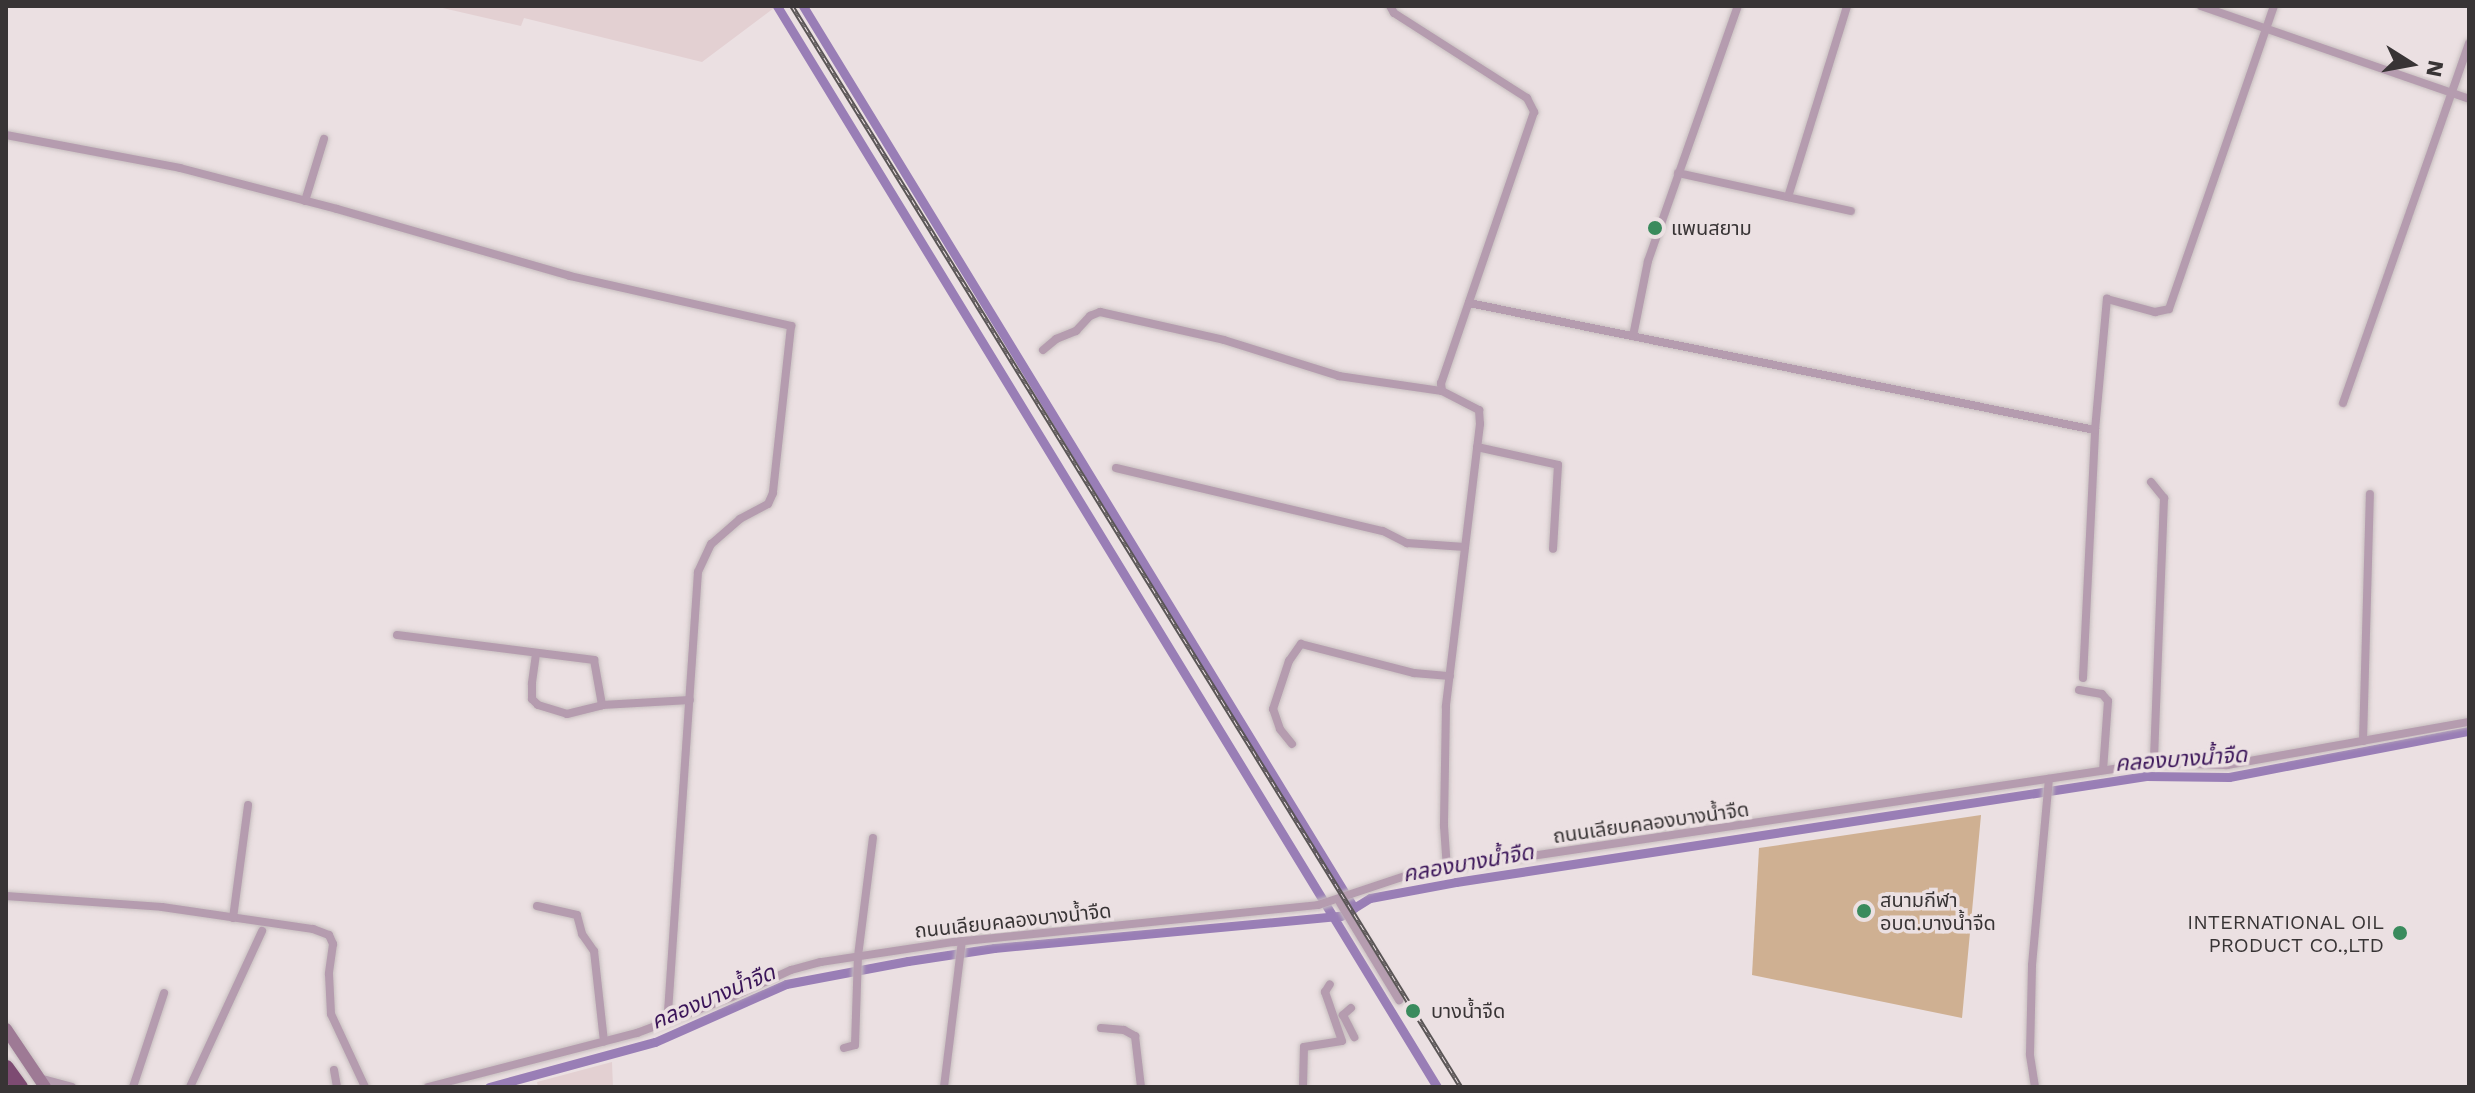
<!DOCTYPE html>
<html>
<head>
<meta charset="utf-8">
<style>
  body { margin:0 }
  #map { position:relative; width:2475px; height:1093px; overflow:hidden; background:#ebe0e2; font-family:"Work Sans","Noto Sans Thai",sans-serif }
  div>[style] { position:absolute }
  .built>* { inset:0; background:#e3d0d2 }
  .green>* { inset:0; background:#cfb092 }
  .canal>* { height:9px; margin:-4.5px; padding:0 4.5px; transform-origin:4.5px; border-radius:4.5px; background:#997eb6 }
  .roads { filter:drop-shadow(0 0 2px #c7bebf) drop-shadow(0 0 2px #c7bebf) }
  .street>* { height:8px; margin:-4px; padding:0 4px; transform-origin:4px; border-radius:4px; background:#b59caf }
  .secondary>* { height:12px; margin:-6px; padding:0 6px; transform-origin:6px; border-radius:6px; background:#9e7a95 }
  .highway>* { height:16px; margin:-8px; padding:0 8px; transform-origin:8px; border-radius:8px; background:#7d4b72 }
  .rail>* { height:5px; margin-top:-2.5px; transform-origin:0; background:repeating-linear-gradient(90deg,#ebe0e2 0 6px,#5a5556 0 12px); box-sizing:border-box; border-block:2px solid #5a5556 }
  .dots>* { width:22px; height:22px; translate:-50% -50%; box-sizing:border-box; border:4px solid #ebe0e2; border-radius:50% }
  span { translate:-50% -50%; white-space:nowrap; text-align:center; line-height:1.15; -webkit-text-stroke:7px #ebe0e2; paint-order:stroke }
  .poi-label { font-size:20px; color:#383435 }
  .left { translate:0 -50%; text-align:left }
  .right { translate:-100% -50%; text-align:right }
  .street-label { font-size:20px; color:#383435 }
  .water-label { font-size:22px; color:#3b1559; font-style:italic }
  .frame { position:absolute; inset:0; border:8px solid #383435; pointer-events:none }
  .north { position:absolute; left:2371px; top:24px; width:80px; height:80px; -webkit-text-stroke:6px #ebe0e2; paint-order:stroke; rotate:101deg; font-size:22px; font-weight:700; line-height:32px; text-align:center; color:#383435 }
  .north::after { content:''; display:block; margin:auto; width:28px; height:36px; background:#383435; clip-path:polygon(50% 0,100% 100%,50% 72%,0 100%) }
</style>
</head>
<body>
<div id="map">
  <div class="built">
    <i style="clip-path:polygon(434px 6px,773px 6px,774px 8px,702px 62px,524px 18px,521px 26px)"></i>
    <i style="clip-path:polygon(612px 1062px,613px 1087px,538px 1087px,537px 1082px)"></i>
  </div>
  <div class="green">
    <i style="clip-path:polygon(1981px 815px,1962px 1018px,1752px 975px,1759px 848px)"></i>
  </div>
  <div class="canal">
    <i style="left:777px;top:6px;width:1267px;rotate:58.59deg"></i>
    <i style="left:803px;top:6px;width:1057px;rotate:58.58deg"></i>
    <i style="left:6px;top:1086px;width:3px;rotate:18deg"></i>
    <i style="left:489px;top:1087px;width:172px;rotate:-15.2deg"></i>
    <i style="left:655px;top:1042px;width:143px;rotate:-23.9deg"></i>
    <i style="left:786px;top:984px;width:124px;rotate:-10.7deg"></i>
    <i style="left:908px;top:961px;width:87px;rotate:-8.6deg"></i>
    <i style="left:994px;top:948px;width:348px;rotate:-5.3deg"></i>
    <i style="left:1341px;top:916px;width:34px;rotate:-32deg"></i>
    <i style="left:1370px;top:898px;width:87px;rotate:-10.5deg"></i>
    <i style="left:1456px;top:882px;width:698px;rotate:-8.73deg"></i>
    <i style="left:2146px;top:776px;width:83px;rotate:0.7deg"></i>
    <i style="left:2229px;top:777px;width:244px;rotate:-10.9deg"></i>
  </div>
  <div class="roads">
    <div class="street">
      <i style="left:1390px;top:6px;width:8px;rotate:60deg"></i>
      <i style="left:1394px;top:13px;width:158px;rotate:32.6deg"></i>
      <i style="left:1527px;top:98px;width:16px;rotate:63deg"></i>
      <i style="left:1534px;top:112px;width:287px;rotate:108.9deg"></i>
      <i style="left:1441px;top:383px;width:8px;rotate:83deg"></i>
      <i style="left:1442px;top:391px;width:42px;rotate:27.2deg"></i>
      <i style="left:1479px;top:410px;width:14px;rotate:86deg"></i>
      <i style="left:1480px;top:424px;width:285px;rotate:96.9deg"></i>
      <i style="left:1446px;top:707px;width:119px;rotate:91deg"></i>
      <i style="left:1444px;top:826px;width:43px;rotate:86deg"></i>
      <i style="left:2201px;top:6px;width:284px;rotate:19.1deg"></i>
      <i style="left:6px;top:135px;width:177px;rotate:10.7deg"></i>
      <i style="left:180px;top:168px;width:162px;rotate:14.6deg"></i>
      <i style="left:337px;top:209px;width:242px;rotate:16deg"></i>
      <i style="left:570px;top:276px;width:227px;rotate:12.7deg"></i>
      <i style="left:791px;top:326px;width:168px;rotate:96.2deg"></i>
      <i style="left:773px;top:493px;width:12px;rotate:114deg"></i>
      <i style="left:768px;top:504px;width:32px;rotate:152deg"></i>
      <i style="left:740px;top:519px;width:38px;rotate:139deg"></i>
      <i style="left:711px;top:544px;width:31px;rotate:115deg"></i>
      <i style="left:698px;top:572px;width:451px;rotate:93.9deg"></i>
      <i style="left:1678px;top:173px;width:177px;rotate:12.4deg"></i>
      <i style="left:1788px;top:197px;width:200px;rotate:-72.8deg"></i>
      <i style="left:305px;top:201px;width:65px;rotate:-73deg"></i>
      <i style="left:1469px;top:303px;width:639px;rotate:11.47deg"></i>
      <i style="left:1633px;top:336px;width:76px;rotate:-78.7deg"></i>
      <i style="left:1648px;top:261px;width:270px;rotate:-70.6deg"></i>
      <i style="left:1043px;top:350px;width:17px;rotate:-40deg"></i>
      <i style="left:1056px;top:339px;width:22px;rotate:-22deg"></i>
      <i style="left:1076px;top:331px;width:21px;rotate:-47deg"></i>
      <i style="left:1090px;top:316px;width:11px;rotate:-22deg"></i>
      <i style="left:1100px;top:312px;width:127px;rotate:12.7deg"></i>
      <i style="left:1224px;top:340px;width:121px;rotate:17.4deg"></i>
      <i style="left:1339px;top:376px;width:104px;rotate:8.3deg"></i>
      <i style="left:2343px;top:403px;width:381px;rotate:-70.7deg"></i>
      <i style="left:1477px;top:447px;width:83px;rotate:12.5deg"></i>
      <i style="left:1558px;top:465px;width:84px;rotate:93.4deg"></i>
      <i style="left:1116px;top:468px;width:274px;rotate:13.3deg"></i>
      <i style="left:1383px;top:531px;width:27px;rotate:27deg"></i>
      <i style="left:1407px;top:543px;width:58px;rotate:3.9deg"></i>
      <i style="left:2151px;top:482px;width:21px;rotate:51deg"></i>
      <i style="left:2164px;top:498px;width:265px;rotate:92.2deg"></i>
      <i style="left:397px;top:635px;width:199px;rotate:7.2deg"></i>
      <i style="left:594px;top:660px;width:46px;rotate:79.9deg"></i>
      <i style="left:602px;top:705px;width:88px;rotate:-3.3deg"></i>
      <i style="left:536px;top:654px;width:30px;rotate:98deg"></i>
      <i style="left:532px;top:684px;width:15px;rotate:90deg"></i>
      <i style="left:532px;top:699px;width:8px;rotate:45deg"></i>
      <i style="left:538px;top:705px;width:30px;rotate:17deg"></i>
      <i style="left:567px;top:714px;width:36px;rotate:-14deg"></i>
      <i style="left:2083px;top:678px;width:248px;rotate:-87.2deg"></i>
      <i style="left:2095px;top:430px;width:132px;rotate:-84.8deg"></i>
      <i style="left:2107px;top:299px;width:50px;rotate:15.2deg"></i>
      <i style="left:2155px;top:312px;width:14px;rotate:-12deg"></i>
      <i style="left:2169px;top:309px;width:321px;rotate:-70.9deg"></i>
      <i style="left:2079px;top:690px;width:23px;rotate:10deg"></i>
      <i style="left:2102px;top:694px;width:9px;rotate:49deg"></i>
      <i style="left:2108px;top:701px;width:69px;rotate:94.1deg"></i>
      <i style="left:2363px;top:741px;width:247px;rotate:-88.4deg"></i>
      <i style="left:1292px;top:744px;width:19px;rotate:-129deg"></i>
      <i style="left:1280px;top:729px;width:21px;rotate:-109deg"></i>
      <i style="left:1273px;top:709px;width:51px;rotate:-71.6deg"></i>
      <i style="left:1289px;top:661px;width:21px;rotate:-55deg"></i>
      <i style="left:1301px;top:644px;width:117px;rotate:14.4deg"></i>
      <i style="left:1414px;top:673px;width:36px;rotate:5deg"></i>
      <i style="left:6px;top:896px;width:156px;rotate:4deg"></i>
      <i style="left:162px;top:907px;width:153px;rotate:8.3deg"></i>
      <i style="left:313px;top:929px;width:17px;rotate:21deg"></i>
      <i style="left:329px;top:935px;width:10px;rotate:66deg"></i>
      <i style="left:333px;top:944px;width:30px;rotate:98deg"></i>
      <i style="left:329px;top:974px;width:40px;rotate:87.1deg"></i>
      <i style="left:331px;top:1014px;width:81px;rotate:65deg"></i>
      <i style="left:1340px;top:903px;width:114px;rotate:58.7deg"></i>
      <i style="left:537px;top:906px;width:41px;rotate:12.7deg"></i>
      <i style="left:577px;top:915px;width:20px;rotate:75deg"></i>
      <i style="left:582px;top:934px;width:21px;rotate:55deg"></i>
      <i style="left:594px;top:951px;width:91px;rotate:83.7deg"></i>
      <i style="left:233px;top:918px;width:114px;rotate:-82.4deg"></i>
      <i style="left:1351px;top:1008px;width:11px;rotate:139deg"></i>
      <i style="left:1343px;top:1015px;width:25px;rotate:63deg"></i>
      <i style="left:1101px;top:1028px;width:23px;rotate:5deg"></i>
      <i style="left:1124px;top:1030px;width:13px;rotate:29deg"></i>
      <i style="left:1135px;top:1036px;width:51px;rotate:83.3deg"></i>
      <i style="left:844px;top:1048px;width:11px;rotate:-15deg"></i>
      <i style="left:855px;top:1045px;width:89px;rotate:-88.1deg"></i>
      <i style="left:858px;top:956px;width:119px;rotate:-82.8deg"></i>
      <i style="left:334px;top:1070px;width:17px;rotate:80deg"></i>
      <i style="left:39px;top:1078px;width:34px;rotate:15deg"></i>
      <i style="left:133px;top:1087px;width:99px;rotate:-71.7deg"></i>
      <i style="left:190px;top:1087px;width:172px;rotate:-65.2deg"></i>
      <i style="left:428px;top:1087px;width:216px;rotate:-14.5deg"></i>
      <i style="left:637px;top:1033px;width:102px;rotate:-20.8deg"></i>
      <i style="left:732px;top:997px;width:65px;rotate:-24.6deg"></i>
      <i style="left:791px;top:970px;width:31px;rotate:-15deg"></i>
      <i style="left:821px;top:962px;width:134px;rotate:-8.6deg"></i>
      <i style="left:954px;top:942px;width:366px;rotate:-5.8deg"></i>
      <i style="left:1318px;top:905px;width:98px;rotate:-18.4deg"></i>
      <i style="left:1411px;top:874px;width:751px;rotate:-8.5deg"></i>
      <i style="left:2154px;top:763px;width:73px;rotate:1.6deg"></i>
      <i style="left:2227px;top:765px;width:246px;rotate:-10.1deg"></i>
      <i style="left:944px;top:1087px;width:147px;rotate:-83deg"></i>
      <i style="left:1303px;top:1087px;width:40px;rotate:-88.6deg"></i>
      <i style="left:1304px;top:1047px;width:38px;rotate:-9deg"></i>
      <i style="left:1342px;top:1041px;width:52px;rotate:-109.1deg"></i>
      <i style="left:1325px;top:992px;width:9px;rotate:-58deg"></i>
      <i style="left:2035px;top:1087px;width:33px;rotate:-99deg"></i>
      <i style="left:2030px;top:1054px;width:89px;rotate:-88.7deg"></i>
      <i style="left:2032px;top:965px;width:187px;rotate:-84.8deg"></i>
    </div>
    <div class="secondary">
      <i style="left:6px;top:1029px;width:70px;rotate:56.1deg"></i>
    </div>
    <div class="highway">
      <i style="left:6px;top:1068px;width:24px;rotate:54deg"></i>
    </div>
  </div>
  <div class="rail">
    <i style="left:792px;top:6px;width:1271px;rotate:58.25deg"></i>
  </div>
  <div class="dots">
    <i style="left:1655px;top:228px;background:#3a8b5d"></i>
    <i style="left:1864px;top:911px;background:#3a8b5d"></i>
    <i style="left:2400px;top:933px;background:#3a8b5d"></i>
    <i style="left:1413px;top:1011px;background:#3a8b5d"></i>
  </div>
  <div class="poi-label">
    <span class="left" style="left:1671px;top:228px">แพนสยาม</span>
    <span class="left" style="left:1880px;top:912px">สนามกีฬา<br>อบต.บางน้ำจืด</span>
    <span class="right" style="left:2384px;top:934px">INTERNATIONAL OIL<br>PRODUCT CO.,LTD</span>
    <span class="left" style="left:1431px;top:1011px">บางน้ำจืด</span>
  </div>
  <div class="street-label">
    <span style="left:1651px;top:823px;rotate:-8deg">ถนนเลียบคลองบางน้ำจืด</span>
    <span style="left:1013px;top:921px;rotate:-6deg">ถนนเลียบคลองบางน้ำจืด</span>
  </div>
  <div class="water-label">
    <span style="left:2181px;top:759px;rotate:-4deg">คลองบางน้ำจืด</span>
    <span style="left:1468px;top:863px;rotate:-10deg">คลองบางน้ำจืด</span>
    <span style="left:713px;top:997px;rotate:-23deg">คลองบางน้ำจืด</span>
  </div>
  <div class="frame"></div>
  <div class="north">N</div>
</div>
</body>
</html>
